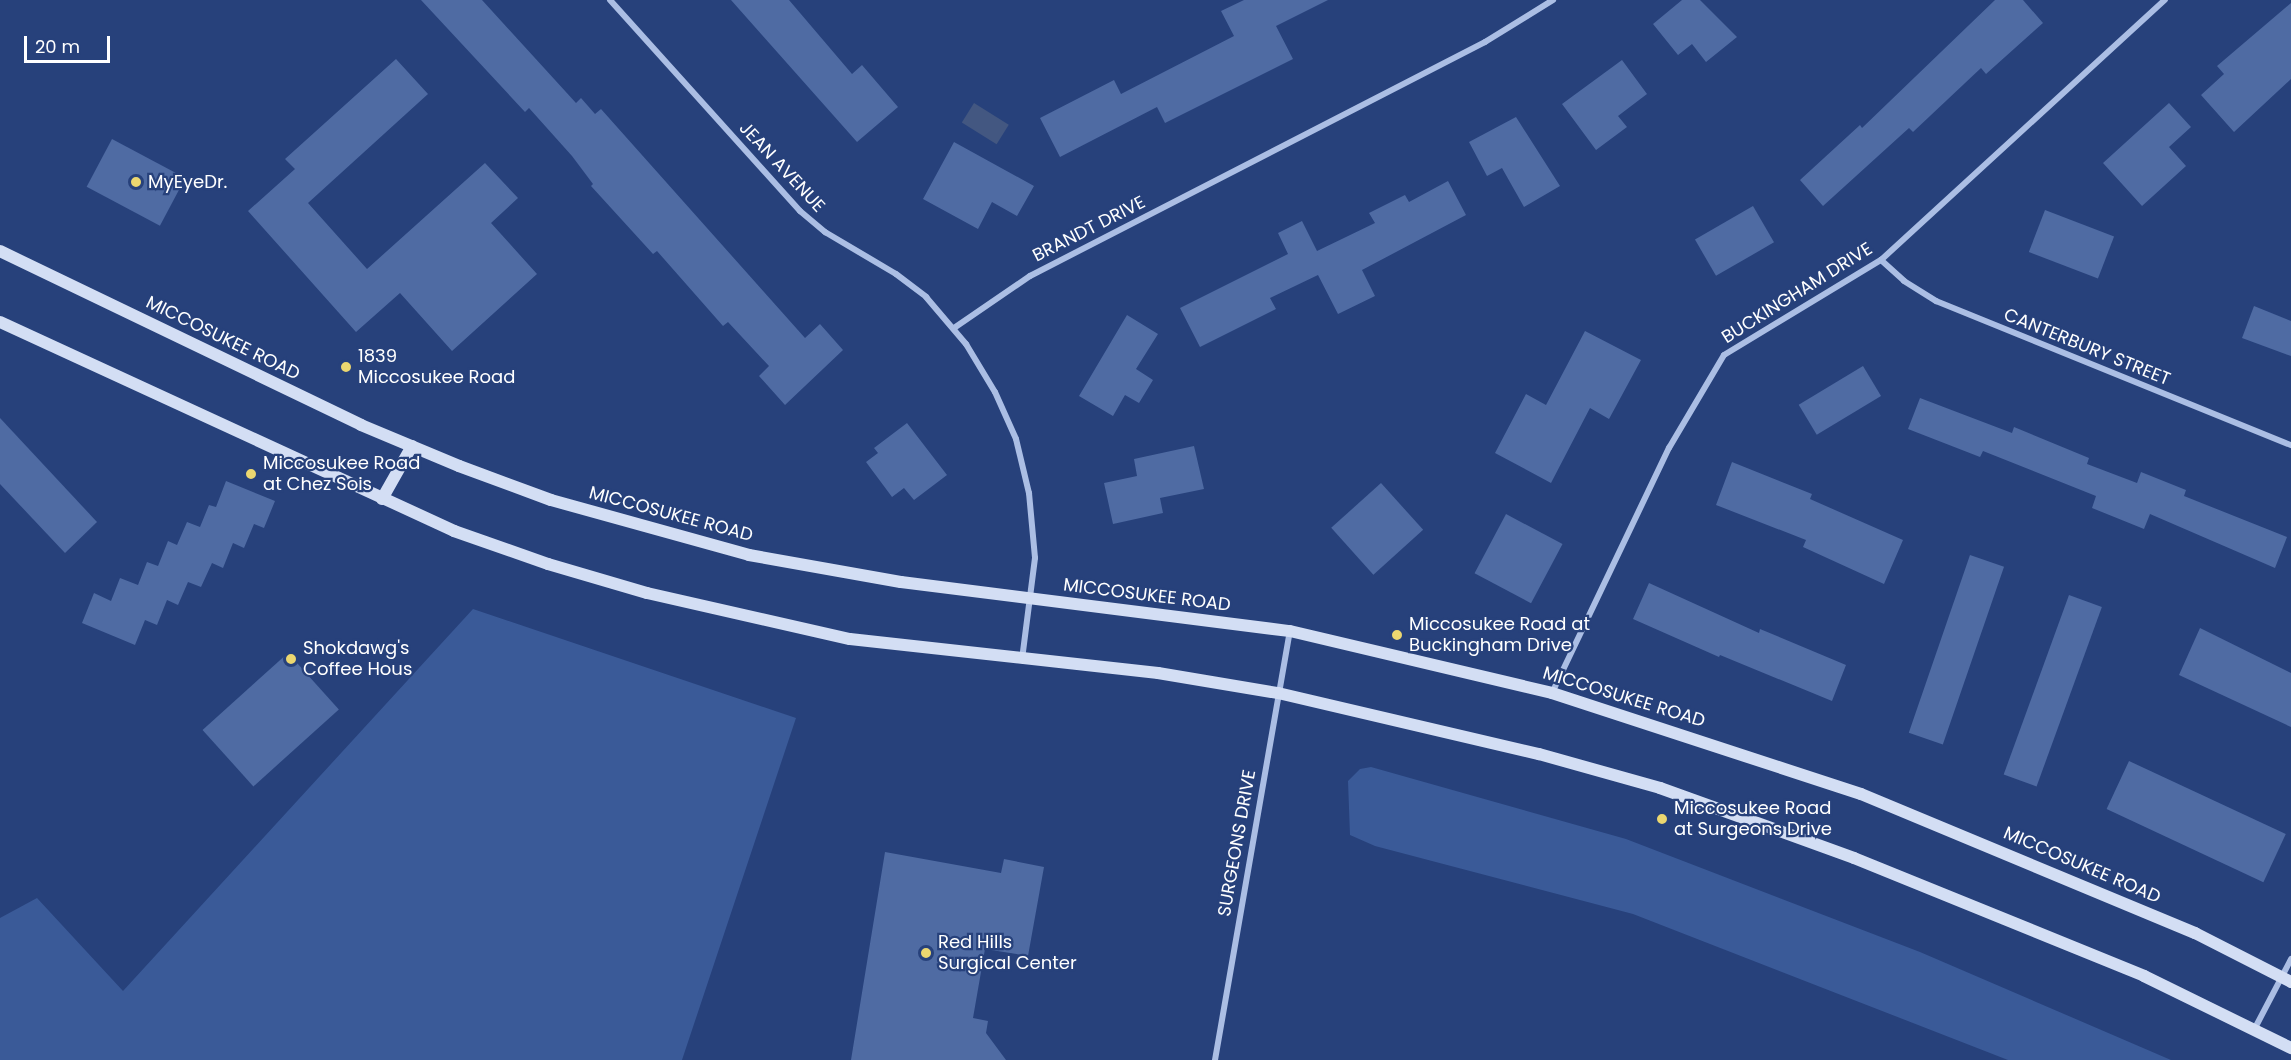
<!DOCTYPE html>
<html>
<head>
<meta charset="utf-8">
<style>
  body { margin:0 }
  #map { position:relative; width:2291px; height:1060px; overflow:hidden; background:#27417b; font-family:Poppins,sans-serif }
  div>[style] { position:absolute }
  .green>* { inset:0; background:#3a5a98 }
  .water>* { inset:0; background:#435781; transform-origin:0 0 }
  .building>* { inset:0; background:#4f6ba3; transform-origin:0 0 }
  .street>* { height:6px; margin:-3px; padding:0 3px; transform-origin:3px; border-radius:3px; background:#abbee4 }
  .secondary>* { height:12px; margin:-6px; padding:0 6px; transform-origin:6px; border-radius:6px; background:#d3def4 }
  .dots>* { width:16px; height:16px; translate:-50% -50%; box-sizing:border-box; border:3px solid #27417b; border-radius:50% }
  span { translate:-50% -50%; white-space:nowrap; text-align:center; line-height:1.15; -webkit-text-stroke:4.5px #27417b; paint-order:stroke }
  .street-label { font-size:18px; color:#fff }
  .poi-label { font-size:18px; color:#fff }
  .left { translate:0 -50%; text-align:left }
  .scale { position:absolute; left:24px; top:36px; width:86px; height:27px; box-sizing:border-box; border:3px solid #fff; border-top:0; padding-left:8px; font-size:18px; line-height:21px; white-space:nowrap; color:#fff; -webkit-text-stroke:4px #27417b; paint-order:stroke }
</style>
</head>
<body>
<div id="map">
  <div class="green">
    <i style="clip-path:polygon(473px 609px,796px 718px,682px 1060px,0 1060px,0 918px,37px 898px,123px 991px)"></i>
    <i style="clip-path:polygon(1371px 767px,1626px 839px,1920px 952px,2171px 1060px,2008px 1060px,1633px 914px,1375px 846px,1350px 835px,1348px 781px,1360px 769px)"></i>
  </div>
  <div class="water">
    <i style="left:974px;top:103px;width:41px;height:23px;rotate:32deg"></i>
  </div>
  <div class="building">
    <i style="clip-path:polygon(421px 0,482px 0,576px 103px,581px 98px,595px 114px,601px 109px,805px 338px,820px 324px,843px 350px,785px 405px,759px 376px,769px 366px,728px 322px,723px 326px,657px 251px,653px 254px,591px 186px,593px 184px,572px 156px,529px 108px,525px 112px)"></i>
    <i style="clip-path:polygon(731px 0,789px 0,852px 74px,862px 65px,898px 107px,857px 142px)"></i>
    <i style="clip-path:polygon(1244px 0,1328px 0,1276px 26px,1293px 59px,1165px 123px,1157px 107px,1060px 157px,1040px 118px,1114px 80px,1121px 94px,1234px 36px,1221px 11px)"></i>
    <i style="clip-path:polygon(1682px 0,1700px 0,1737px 37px,1706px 62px,1692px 44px,1678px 55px,1653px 24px)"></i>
    <i style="clip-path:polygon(1995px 0,2023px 0,2043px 23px,1986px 74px,1981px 68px,1913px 132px,1909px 128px,1823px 206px,1800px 180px,1860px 125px,1862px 128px)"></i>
    <i style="clip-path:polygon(2291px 3px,2291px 79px,2234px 132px,2201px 95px,2224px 74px,2217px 66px)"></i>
    <i style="clip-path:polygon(396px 59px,428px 94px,308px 203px,367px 269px,485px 163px,518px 198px,491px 223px,537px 274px,452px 351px,400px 293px,356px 332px,248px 211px,295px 169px,285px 159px)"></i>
    <i style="clip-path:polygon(1622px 60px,1647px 94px,1618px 116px,1627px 127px,1596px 150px,1562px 104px)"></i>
    <i style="clip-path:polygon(2169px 103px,2191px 127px,2169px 147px,2186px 166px,2142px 206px,2103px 163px)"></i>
    <i style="clip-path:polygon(1516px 117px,1560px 186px,1524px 207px,1502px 168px,1487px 176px,1469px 142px)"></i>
    <i style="left:112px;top:139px;width:83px;height:54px;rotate:28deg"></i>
    <i style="clip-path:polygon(954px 142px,1034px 186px,1017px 216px,992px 202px,978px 229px,923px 199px)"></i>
    <i style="clip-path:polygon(1448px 181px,1466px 215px,1362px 270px,1375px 296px,1338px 314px,1318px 275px,1270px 298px,1276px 309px,1200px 347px,1180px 308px,1288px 254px,1278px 233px,1302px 221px,1317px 251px,1375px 223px,1369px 213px,1405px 195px,1409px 202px)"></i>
    <i style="left:1753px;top:206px;width:42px;height:67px;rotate:60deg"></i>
    <i style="left:2045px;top:210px;width:74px;height:45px;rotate:21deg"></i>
    <i style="clip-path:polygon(2254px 306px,2291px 321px,2291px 356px,2242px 338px)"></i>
    <i style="clip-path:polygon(1127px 315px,1158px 334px,1136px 369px,1153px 380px,1139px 403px,1125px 395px,1113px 416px,1079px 396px)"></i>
    <i style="clip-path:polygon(1585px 331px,1641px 360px,1609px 419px,1590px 408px,1551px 483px,1495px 453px,1526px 394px,1546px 405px)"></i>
    <i style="left:1863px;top:366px;width:35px;height:75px;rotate:59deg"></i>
    <i style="clip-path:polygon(1920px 398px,2012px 433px,2014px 427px,2089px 458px,2087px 464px,2137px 483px,2141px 472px,2186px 490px,2184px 496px,2287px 537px,2275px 568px,2150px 514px,2144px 529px,2092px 508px,2096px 496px,1983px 451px,1980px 457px,1908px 429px)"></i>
    <i style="clip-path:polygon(0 418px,97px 522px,65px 553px,0 484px)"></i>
    <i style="clip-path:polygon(907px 423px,947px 475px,914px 500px,904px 488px,892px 497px,866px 462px,878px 453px,874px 448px)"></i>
    <i style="clip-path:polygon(1194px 446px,1204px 489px,1160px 498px,1163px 513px,1113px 524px,1104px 483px,1137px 476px,1134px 459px)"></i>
    <i style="clip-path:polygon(1732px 462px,1812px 494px,1810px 499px,1903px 540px,1884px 584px,1803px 547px,1806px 540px,1716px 505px)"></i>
    <i style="clip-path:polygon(226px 481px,275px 501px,264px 528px,254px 524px,244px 548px,233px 543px,223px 568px,212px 563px,201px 587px,188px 582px,178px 605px,167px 600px,157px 625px,145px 620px,135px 645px,82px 623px,94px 593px,111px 601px,120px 578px,138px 585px,147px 562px,158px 566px,168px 541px,177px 545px,187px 522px,200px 527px,209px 505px,216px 507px)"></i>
    <i style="left:1381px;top:483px;width:63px;height:67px;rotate:48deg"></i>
    <i style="left:1506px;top:514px;width:64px;height:67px;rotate:28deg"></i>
    <i style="left:1970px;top:555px;width:36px;height:188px;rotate:19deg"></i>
    <i style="clip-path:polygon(1649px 583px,1759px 633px,1760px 629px,1846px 665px,1832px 701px,1720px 655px,1719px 657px,1633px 619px)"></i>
    <i style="left:2069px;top:595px;width:35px;height:191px;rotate:20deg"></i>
    <i style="clip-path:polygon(2200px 628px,2291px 673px,2291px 727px,2179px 675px)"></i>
    <i style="left:288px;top:653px;width:76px;height:115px;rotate:48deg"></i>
    <i style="left:2129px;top:761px;width:173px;height:53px;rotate:25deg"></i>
    <i style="clip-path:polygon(885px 852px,1001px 873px,1004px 859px,1044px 867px,1028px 956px,985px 949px,973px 1018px,988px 1021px,986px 1033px,1006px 1060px,851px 1060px)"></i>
  </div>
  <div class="street">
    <i style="left:610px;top:0;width:284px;rotate:48deg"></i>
    <i style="left:800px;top:211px;width:33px;rotate:40deg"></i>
    <i style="left:825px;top:232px;width:82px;rotate:30.6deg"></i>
    <i style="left:896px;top:274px;width:38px;rotate:37deg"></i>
    <i style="left:926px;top:297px;width:62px;rotate:49.6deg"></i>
    <i style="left:966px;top:344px;width:56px;rotate:58.9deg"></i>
    <i style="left:995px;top:392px;width:51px;rotate:65.9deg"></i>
    <i style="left:1016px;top:439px;width:56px;rotate:76.5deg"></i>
    <i style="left:1029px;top:493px;width:65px;rotate:84.7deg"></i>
    <i style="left:1035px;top:558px;width:103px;rotate:97.3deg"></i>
    <i style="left:1881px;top:260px;width:31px;rotate:42deg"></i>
    <i style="left:1904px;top:281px;width:38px;rotate:32deg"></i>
    <i style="left:1936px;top:301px;width:383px;rotate:22.1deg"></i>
    <i style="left:954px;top:328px;width:92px;rotate:-34.4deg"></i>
    <i style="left:1030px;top:276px;width:512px;rotate:-27.22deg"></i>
    <i style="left:1485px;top:42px;width:80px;rotate:-31.7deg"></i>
    <i style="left:1552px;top:693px;width:272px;rotate:-64.5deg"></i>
    <i style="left:1669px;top:448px;width:108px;rotate:-59.4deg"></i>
    <i style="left:1724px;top:355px;width:184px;rotate:-31.2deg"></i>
    <i style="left:1881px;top:260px;width:385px;rotate:-42.5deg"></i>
    <i style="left:2255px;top:1028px;width:78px;rotate:-62.4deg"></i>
    <i style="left:1215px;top:1060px;width:436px;rotate:-80.1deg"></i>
  </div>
  <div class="secondary">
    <i style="left:0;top:251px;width:401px;rotate:25.7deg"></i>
    <i style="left:361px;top:425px;width:106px;rotate:22.7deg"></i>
    <i style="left:459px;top:466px;width:98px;rotate:20.3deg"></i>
    <i style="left:551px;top:500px;width:205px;rotate:15.5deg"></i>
    <i style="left:749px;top:555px;width:154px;rotate:10.1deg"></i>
    <i style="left:901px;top:582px;width:392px;rotate:7.2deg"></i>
    <i style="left:1290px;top:631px;width:269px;rotate:13.3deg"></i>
    <i style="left:1552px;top:693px;width:325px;rotate:18.1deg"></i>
    <i style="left:1861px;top:794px;width:362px;rotate:22.6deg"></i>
    <i style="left:2195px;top:933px;width:108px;rotate:27deg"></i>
    <i style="left:0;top:322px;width:500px;rotate:24.7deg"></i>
    <i style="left:454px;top:531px;width:100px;rotate:19.3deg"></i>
    <i style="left:548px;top:564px;width:103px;rotate:16.3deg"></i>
    <i style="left:647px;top:593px;width:208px;rotate:12.8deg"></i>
    <i style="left:850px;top:639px;width:310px;rotate:6.3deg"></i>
    <i style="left:1158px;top:673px;width:122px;rotate:9.5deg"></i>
    <i style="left:1278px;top:693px;width:268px;rotate:13.2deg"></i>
    <i style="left:1539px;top:754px;width:126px;rotate:15.7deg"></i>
    <i style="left:1660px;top:788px;width:206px;rotate:19.8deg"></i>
    <i style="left:1854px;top:858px;width:313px;rotate:22.1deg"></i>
    <i style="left:2144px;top:976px;width:164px;rotate:26.1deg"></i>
    <i style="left:382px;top:499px;width:61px;rotate:-60.5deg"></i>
  </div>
  <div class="dots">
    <i style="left:136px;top:182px;background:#ecd770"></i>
    <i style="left:346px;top:367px;background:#ecd770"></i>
    <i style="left:251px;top:474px;background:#ecd770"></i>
    <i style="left:1397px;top:635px;background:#ecd770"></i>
    <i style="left:291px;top:659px;background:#ecd770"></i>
    <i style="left:1662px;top:819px;background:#ecd770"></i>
    <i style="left:926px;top:953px;background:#ecd770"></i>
  </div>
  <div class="street-label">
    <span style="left:782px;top:167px;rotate:47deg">JEAN AVENUE</span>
    <span style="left:1089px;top:229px;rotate:-27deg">BRANDT DRIVE</span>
    <span style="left:1797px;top:293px;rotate:-32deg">BUCKINGHAM DRIVE</span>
    <span style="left:223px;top:338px;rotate:26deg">MICCOSUKEE ROAD</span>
    <span style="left:2087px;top:347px;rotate:22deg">CANTERBURY STREET</span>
    <span style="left:671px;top:514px;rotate:15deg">MICCOSUKEE ROAD</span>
    <span style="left:1147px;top:595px;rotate:7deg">MICCOSUKEE ROAD</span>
    <span style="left:1624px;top:697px;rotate:17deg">MICCOSUKEE ROAD</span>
    <span style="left:1237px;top:843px;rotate:-80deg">SURGEONS DRIVE</span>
    <span style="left:2082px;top:865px;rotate:23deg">MICCOSUKEE ROAD</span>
  </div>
  <div class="poi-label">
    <span class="left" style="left:148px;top:182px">MyEyeDr.</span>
    <span class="left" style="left:358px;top:367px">1839<br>Miccosukee Road</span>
    <span class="left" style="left:263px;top:474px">Miccosukee Road<br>at Chez Sois</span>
    <span class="left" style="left:1409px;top:635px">Miccosukee Road at<br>Buckingham Drive</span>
    <span class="left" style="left:303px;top:659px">Shokdawg's<br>Coffee Hous</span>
    <span class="left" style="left:1674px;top:819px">Miccosukee Road<br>at Surgeons Drive</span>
    <span class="left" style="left:938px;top:953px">Red Hills<br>Surgical Center</span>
  </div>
  <div class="scale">20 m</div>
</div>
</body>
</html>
